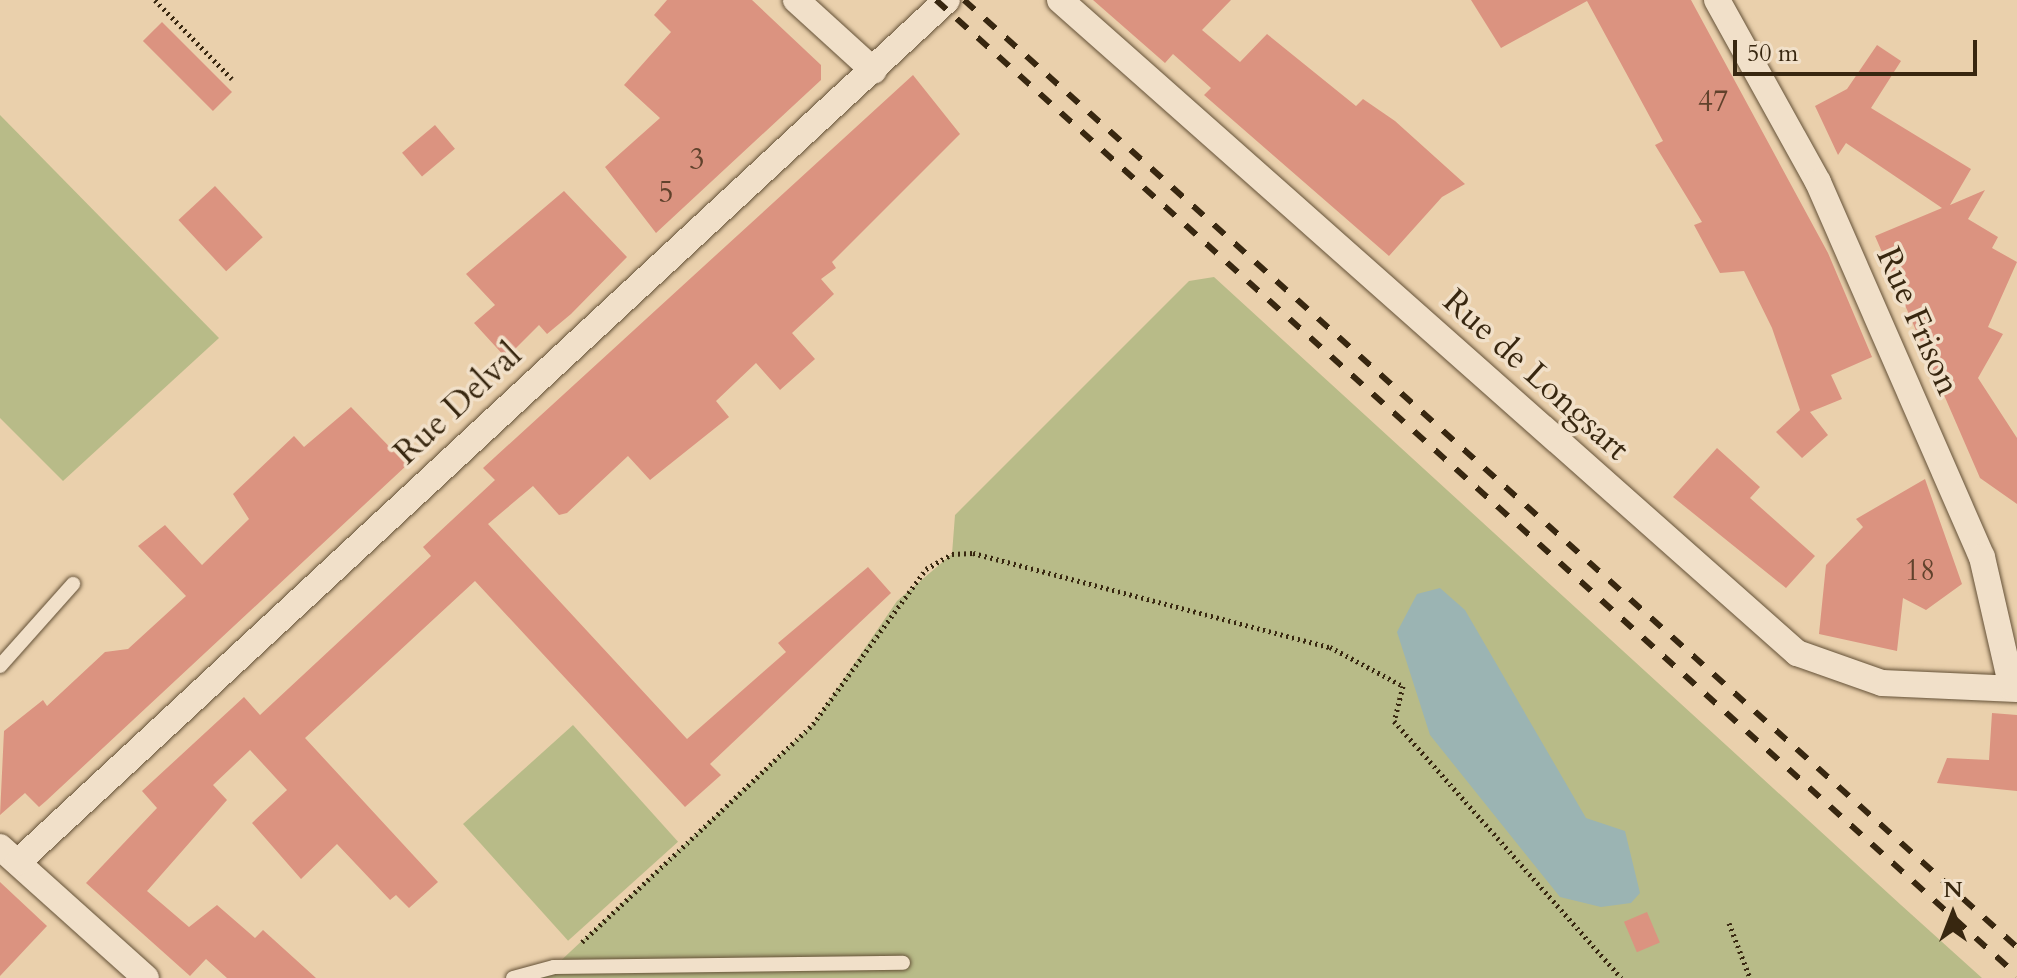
<!DOCTYPE html>
<html>
<head>
<meta charset="utf-8">
<style>
  body { margin:0 }
  #map { position:relative; width:2017px; height:978px; overflow:hidden; background:#ead0ac; font-family:Cardo,serif }
  div>[style] { position:absolute }
  .green>* { inset:0; background:#b8bb88; transform-origin:0 0 }
  .water>* { inset:0; background:#9bb4b3 }
  .building>* { inset:0; background:#db9380; transform-origin:0 0 }
  .path>* { height:5px; margin-top:-2.5px; transform-origin:0; background:repeating-linear-gradient(90deg,#382710 0 2px,transparent 0 6px) }
  .roads { filter:drop-shadow(0 0 2px #645137) drop-shadow(0 0 2px #645137) }
  .lane>* { height:14px; margin:-7px; padding:0 7px; transform-origin:7px; border-radius:7px; background:#f1e0c9 }
  .street>* { height:26px; margin:-13px; padding:0 13px; transform-origin:13px; border-radius:13px; background:#f1e0c9 }
  .rail>* { height:6px; margin-top:-3px; transform-origin:0; background:repeating-linear-gradient(90deg,#382710 0 14px,transparent 0 28px) }
  span { translate:-50% -50%; white-space:nowrap; text-align:center; line-height:1.15; -webkit-text-stroke:7px #f1e0c9; paint-order:stroke }
  .number-label { font-size:30px; color:#61422c }
  .number-label span { -webkit-text-stroke-width:0 }
  .street-label { font-size:34px; color:#382710 }
  .north { position:absolute; left:1913px; top:874px; width:80px; height:80px; -webkit-text-stroke:6px #f1e0c9; paint-order:stroke; rotate:0deg; font-size:22px; font-weight:700; line-height:32px; text-align:center; color:#382710 }
  .north::after { content:''; display:block; margin:auto; width:28px; height:36px; background:#382710; clip-path:polygon(50% 0,100% 100%,50% 72%,0 100%) }
  .scale { position:absolute; left:1733px; top:40px; width:244px; height:36px; box-sizing:border-box; border:4px solid #382710; border-top:0; padding-left:10px; font-size:24px; line-height:28px; white-space:nowrap; color:#382710; -webkit-text-stroke:6px #f1e0c9; paint-order:stroke }
</style>
</head>
<body>
<div id="map">
  <div class="green">
    <i style="clip-path:polygon(0 115px,219px 338px,63px 481px,0 418px)"></i>
    <i style="clip-path:polygon(1214px 277px,1901px 905px,1982px 978px,513px 978px,554px 967px,813px 724px,897px 601px,952px 554px,955px 515px,1189px 281px)"></i>
    <i style="left:573px;top:725px;width:157px;height:148px;rotate:48deg"></i>
  </div>
  <div class="water">
    <i style="clip-path:polygon(1440px 588px,1465px 610px,1586px 818px,1625px 831px,1640px 893px,1631px 903px,1601px 907px,1560px 897px,1430px 735px,1397px 632px,1417px 594px)"></i>
  </div>
  <div class="building">
    <i style="clip-path:polygon(667px 0,752px 0,821px 65px,821px 80px,656px 233px,605px 167px,660px 118px,624px 85px,671px 32px,654px 15px)"></i>
    <i style="clip-path:polygon(1093px 0,1231px 0,1202px 30px,1240px 62px,1267px 34px,1356px 106px,1363px 99px,1395px 121px,1465px 184px,1442px 197px,1389px 256px,1204px 95px,1211px 88px,1173px 54px,1165px 63px)"></i>
    <i style="clip-path:polygon(1471px 0,1691px 0,1828px 253px,1872px 357px,1831px 375px,1842px 399px,1810px 412px,1828px 435px,1802px 458px,1776px 432px,1800px 410px,1772px 328px,1744px 271px,1720px 273px,1694px 225px,1702px 222px,1655px 145px,1663px 141px,1587px 1px,1501px 48px)"></i>
    <i style="left:162px;top:22px;width:99px;height:27px;rotate:45deg"></i>
    <i style="clip-path:polygon(1877px 45px,1901px 61px,1871px 108px,1971px 169px,1950px 205px,1985px 190px,1968px 219px,1998px 237px,1992px 248px,2017px 262px,1988px 327px,2003px 334px,1978px 378px,2017px 438px,2017px 504px,1980px 478px,1875px 236px,1942px 208px,1846px 143px,1838px 155px,1815px 106px,1847px 89px)"></i>
    <i style="clip-path:polygon(913px 75px,960px 134px,832px 262px,836px 268px,821px 279px,834px 294px,792px 333px,815px 359px,780px 390px,756px 363px,716px 401px,729px 417px,650px 480px,628px 456px,567px 513px,559px 515px,533px 486px,488px 524px,687px 739px,786px 652px,778px 643px,868px 567px,891px 593px,710px 764px,721px 775px,685px 807px,475px 581px,305px 738px,438px 882px,409px 908px,396px 895px,390px 900px,337px 844px,301px 879px,252px 823px,287px 790px,250px 750px,213px 785px,227px 800px,147px 891px,189px 927px,217px 905px,255px 938px,263px 930px,316px 978px,227px 978px,206px 959px,190px 976px,86px 883px,157px 808px,142px 791px,244px 697px,260px 715px,431px 556px,423px 547px,495px 480px,483px 468px)"></i>
    <i style="left:435px;top:125px;width:31px;height:43px;rotate:50deg"></i>
    <i style="left:215px;top:186px;width:70px;height:50px;rotate:47deg"></i>
    <i style="clip-path:polygon(564px 191px,627px 257px,571px 314px,547px 334px,539px 325px,506px 358px,474px 323px,495px 305px,466px 274px)"></i>
    <i style="clip-path:polygon(351px 407px,407px 465px,46px 801px,39px 807px,25px 793px,0 815px,4px 731px,43px 700px,47px 706px,105px 652px,128px 649px,186px 596px,138px 546px,165px 525px,202px 565px,249px 519px,233px 494px,294px 436px,304px 447px)"></i>
    <i style="clip-path:polygon(1717px 448px,1760px 487px,1750px 498px,1815px 556px,1786px 588px,1673px 497px)"></i>
    <i style="clip-path:polygon(1925px 479px,1962px 584px,1926px 610px,1903px 598px,1897px 651px,1819px 634px,1826px 565px,1863px 527px,1856px 519px)"></i>
    <i style="clip-path:polygon(1992px 713px,2017px 715px,2017px 791px,1937px 783px,1947px 758px,1989px 760px)"></i>
    <i style="clip-path:polygon(0 882px,47px 926px,0 976px)"></i>
    <i style="left:1647px;top:912px;width:33px;height:25px;rotate:67deg"></i>
  </div>
  <div class="path">
    <i style="left:155px;top:0;width:110px;rotate:45.7deg"></i>
    <i style="left:1729px;top:923px;width:59px;rotate:69.1deg"></i>
    <i style="left:582px;top:942px;width:318px;rotate:-43.3deg"></i>
    <i style="left:813px;top:724px;width:192px;rotate:-53.9deg"></i>
    <i style="left:926px;top:569px;width:30px;rotate:-30deg"></i>
    <i style="left:952px;top:554px;width:21px;rotate:-3deg"></i>
    <i style="left:973px;top:553px;width:369px;rotate:14.8deg"></i>
    <i style="left:1330px;top:647px;width:83px;rotate:28.1deg"></i>
    <i style="left:1403px;top:686px;width:36px;rotate:104deg"></i>
    <i style="left:1394px;top:721px;width:343px;rotate:48.5deg"></i>
  </div>
  <div class="roads">
    <div class="lane">
      <i style="left:0;top:666px;width:110px;rotate:-48.3deg"></i>
      <i style="left:513px;top:978px;width:42px;rotate:-15deg"></i>
      <i style="left:554px;top:967px;width:349px;rotate:-0.7deg"></i>
    </div>
    <div class="street">
      <i style="left:796px;top:0;width:105px;rotate:42.3deg"></i>
      <i style="left:1060px;top:0;width:985px;rotate:41.54deg"></i>
      <i style="left:1797px;top:653px;width:90px;rotate:19.4deg"></i>
      <i style="left:1882px;top:683px;width:135px;rotate:2.5deg"></i>
      <i style="left:1717px;top:0;width:208px;rotate:61deg"></i>
      <i style="left:1818px;top:182px;width:409px;rotate:66.4deg"></i>
      <i style="left:1982px;top:557px;width:134px;rotate:77.1deg"></i>
      <i style="left:0;top:847px;width:196px;rotate:41.9deg"></i>
      <i style="left:18px;top:862px;width:1267px;rotate:-42.86deg"></i>
    </div>
  </div>
  <div class="rail">
    <i style="left:936px;top:0;width:1456px;rotate:42.05deg"></i>
    <i style="left:964px;top:0;width:1416px;rotate:41.97deg"></i>
  </div>
  <div class="number-label">
    <span style="left:1713px;top:102px">47</span>
    <span style="left:697px;top:160px">3</span>
    <span style="left:666px;top:193px">5</span>
    <span style="left:1920px;top:571px">18</span>
  </div>
  <div class="street-label">
    <span style="left:1918px;top:321px;rotate:66deg">Rue Frison</span>
    <span style="left:1536px;top:375px;rotate:42deg">Rue de Longsart</span>
    <span style="left:458px;top:404px;rotate:-43deg">Rue Delval</span>
  </div>
  <div class="north">N</div>
  <div class="scale">50 m</div>
</div>
</body>
</html>
